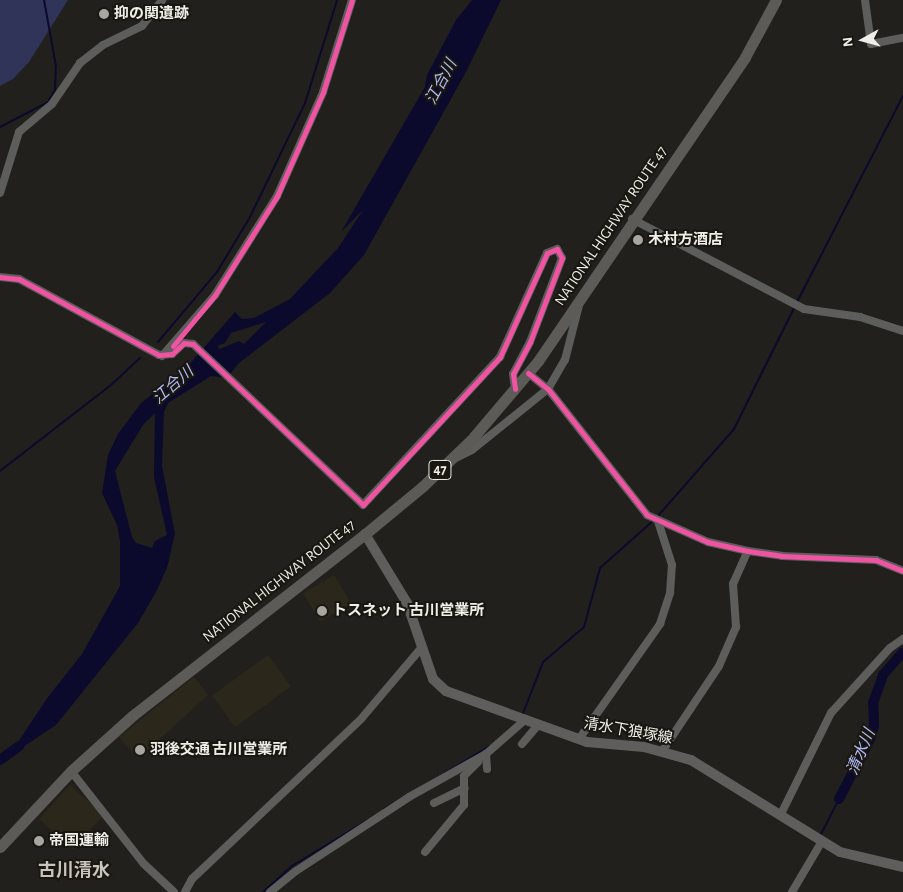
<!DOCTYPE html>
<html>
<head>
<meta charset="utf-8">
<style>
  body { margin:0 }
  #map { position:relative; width:903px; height:892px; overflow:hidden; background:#21201c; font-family:"Alegreya Sans","Noto Sans JP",sans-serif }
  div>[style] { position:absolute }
  .built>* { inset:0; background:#2b271b; transform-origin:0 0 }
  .green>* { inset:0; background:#2f3458 }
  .water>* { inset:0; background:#0b0a2c }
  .stream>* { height:2px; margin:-1px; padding:0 1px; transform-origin:1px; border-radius:1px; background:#0b0a2c }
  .river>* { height:10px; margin:-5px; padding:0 5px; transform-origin:5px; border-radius:5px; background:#0b0a2c }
  .minor>* { height:8px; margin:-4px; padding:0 4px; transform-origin:4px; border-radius:4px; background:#5d5d5c }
  .major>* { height:10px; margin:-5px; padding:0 5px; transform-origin:5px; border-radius:5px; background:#5f5e5c }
  .highway>* { height:11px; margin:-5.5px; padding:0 5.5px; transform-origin:5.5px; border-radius:5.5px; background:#5c5b58 }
  .cycleway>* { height:5px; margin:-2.5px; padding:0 2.5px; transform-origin:2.5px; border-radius:2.5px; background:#f153a3 }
  .dots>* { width:14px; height:14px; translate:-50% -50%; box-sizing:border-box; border:2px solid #1a1711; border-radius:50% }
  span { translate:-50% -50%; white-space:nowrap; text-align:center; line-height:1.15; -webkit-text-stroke:4px #1a1711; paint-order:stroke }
  .shield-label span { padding:1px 4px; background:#1a1711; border:1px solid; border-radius:4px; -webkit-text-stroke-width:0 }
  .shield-label { font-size:14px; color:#efeee9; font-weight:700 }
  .poi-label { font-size:15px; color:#efeee9; font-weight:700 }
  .left { translate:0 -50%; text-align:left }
  .street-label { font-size:15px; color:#efeee9 }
  .water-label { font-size:16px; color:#b1bcf6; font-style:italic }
  .quarter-label { font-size:18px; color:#c8c4bb; font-weight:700 }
  .north { position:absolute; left:838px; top:15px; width:50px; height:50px; -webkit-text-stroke:4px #1a1711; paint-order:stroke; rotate:263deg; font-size:14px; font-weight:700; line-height:20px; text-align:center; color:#efeee9 }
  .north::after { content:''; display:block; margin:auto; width:18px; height:22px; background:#efeee9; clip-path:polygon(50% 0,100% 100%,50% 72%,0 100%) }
</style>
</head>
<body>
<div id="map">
  <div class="built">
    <i style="left:334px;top:575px;width:33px;height:36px;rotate:59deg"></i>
    <i style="left:268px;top:655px;width:39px;height:69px;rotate:54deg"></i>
    <i style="clip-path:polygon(194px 677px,208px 695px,138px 759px,119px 737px)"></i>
    <i style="left:70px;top:785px;width:45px;height:46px;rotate:42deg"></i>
  </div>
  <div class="green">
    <i style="clip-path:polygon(0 0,68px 0,29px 62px,13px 79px,0 86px)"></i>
  </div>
  <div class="water">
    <i style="clip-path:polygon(evenodd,472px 0,501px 0,466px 72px,364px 255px,330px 293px,239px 363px,227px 378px,211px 376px,168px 403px,164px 412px,162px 466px,175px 534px,167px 568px,156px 592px,138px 623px,56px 725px,8px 757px,48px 697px,82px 654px,120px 586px,120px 541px,117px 525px,102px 493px,108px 455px,118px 434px,141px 403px,187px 367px,235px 312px,242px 319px,254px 318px,290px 299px,338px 248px,363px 210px,341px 232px,425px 87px,427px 75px,456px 20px,472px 0,266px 322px,244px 344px,239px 341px,220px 349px,217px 346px,225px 343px,231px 333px,266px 322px,472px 0,155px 413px,154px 477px,167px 535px,155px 541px,152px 548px,136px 543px,132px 537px,115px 471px,143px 425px,155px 413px)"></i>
  </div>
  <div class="stream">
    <i style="left:0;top:127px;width:54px;rotate:-27.5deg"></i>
    <i style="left:48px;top:102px;width:14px;rotate:-60deg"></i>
    <i style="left:55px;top:90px;width:24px;rotate:-88deg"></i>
    <i style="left:56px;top:66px;width:67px;rotate:-100.3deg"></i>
    <i style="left:796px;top:304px;width:234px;rotate:-62.8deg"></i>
    <i style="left:158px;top:342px;width:92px;rotate:-49.9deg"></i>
    <i style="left:217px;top:272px;width:64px;rotate:-59deg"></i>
    <i style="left:250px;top:217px;width:127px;rotate:-64.2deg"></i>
    <i style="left:305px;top:103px;width:108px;rotate:-72.7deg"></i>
    <i style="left:0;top:471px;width:140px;rotate:-37.8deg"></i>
    <i style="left:111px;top:385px;width:40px;rotate:-43deg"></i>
    <i style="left:657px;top:517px;width:117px;rotate:-48.8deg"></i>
    <i style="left:734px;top:429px;width:135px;rotate:-63.6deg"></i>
    <i style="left:522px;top:716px;width:58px;rotate:-68.7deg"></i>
    <i style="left:543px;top:662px;width:54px;rotate:-40.5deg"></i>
    <i style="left:584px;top:627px;width:61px;rotate:-74.8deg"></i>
    <i style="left:600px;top:568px;width:71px;rotate:-41.6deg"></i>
    <i style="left:384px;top:809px;width:123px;rotate:-30.7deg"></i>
    <i style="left:820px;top:836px;width:42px;rotate:-62.8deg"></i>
    <i style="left:263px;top:892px;width:39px;rotate:-42deg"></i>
    <i style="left:292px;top:866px;width:89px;rotate:-31.2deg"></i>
  </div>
  <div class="river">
    <i style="left:0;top:760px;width:24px;rotate:-36deg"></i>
    <i style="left:839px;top:799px;width:68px;rotate:-62.7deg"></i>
    <i style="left:870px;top:739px;width:14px;rotate:-73deg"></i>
    <i style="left:874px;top:726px;width:23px;rotate:-92deg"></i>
    <i style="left:873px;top:703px;width:30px;rotate:-70deg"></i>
    <i style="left:883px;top:675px;width:30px;rotate:-49deg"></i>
  </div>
  <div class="minor">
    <i style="left:865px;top:0;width:44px;rotate:82.2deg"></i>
    <i style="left:871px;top:44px;width:33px;rotate:-11deg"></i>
    <i style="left:0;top:193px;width:64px;rotate:-72.7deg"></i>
    <i style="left:19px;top:132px;width:43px;rotate:-40.3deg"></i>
    <i style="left:52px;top:104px;width:50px;rotate:-55.7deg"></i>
    <i style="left:80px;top:63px;width:29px;rotate:-38deg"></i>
    <i style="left:103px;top:45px;width:43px;rotate:-26deg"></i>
    <i style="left:142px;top:26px;width:33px;rotate:-52deg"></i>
    <i style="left:632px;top:219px;width:194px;rotate:27.6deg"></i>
    <i style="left:804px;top:309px;width:57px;rotate:8.1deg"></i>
    <i style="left:860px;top:317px;width:45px;rotate:18deg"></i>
    <i style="left:0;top:277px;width:19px;rotate:6deg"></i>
    <i style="left:19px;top:279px;width:159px;rotate:28.5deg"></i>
    <i style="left:159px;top:355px;width:13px;rotate:-4deg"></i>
    <i style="left:172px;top:354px;width:16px;rotate:-43deg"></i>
    <i style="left:184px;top:343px;width:9px;rotate:6deg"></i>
    <i style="left:193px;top:344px;width:234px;rotate:43.4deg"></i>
    <i style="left:363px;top:505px;width:202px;rotate:-47.2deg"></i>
    <i style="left:500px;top:357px;width:114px;rotate:-65.7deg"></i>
    <i style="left:547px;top:253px;width:11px;rotate:-22deg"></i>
    <i style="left:557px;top:249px;width:10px;rotate:61deg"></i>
    <i style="left:562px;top:258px;width:90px;rotate:110.9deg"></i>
    <i style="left:530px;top:342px;width:36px;rotate:118deg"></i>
    <i style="left:513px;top:374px;width:15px;rotate:82deg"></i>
    <i style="left:162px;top:356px;width:81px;rotate:-49deg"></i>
    <i style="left:215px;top:295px;width:117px;rotate:-57.9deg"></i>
    <i style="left:277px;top:196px;width:114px;rotate:-66.1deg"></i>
    <i style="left:323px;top:92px;width:96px;rotate:-72.5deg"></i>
    <i style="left:528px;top:373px;width:26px;rotate:39deg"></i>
    <i style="left:548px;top:389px;width:160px;rotate:51.8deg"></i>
    <i style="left:647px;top:515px;width:67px;rotate:23.9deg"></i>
    <i style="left:708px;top:542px;width:41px;rotate:12.7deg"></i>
    <i style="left:748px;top:551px;width:34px;rotate:8deg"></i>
    <i style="left:782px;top:556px;width:94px;rotate:2.4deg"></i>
    <i style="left:876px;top:560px;width:29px;rotate:22deg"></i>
    <i style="left:456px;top:458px;width:18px;rotate:-27deg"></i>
    <i style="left:472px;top:450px;width:97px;rotate:-38.8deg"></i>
    <i style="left:548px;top:389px;width:34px;rotate:-60deg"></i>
    <i style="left:565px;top:360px;width:57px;rotate:-75.7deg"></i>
    <i style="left:579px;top:739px;width:141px;rotate:-54.8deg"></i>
    <i style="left:660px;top:624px;width:33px;rotate:-72deg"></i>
    <i style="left:670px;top:593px;width:28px;rotate:-86deg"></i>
    <i style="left:672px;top:565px;width:46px;rotate:-107.7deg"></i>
    <i style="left:522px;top:744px;width:26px;rotate:-50deg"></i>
    <i style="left:663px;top:750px;width:101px;rotate:-56.3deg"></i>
    <i style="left:719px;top:666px;width:43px;rotate:-66.4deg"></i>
    <i style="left:736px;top:627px;width:43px;rotate:-94deg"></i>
    <i style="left:733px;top:584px;width:36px;rotate:-66deg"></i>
    <i style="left:486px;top:754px;width:15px;rotate:86deg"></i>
    <i style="left:71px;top:771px;width:118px;rotate:51.9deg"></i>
    <i style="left:144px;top:864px;width:41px;rotate:43deg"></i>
    <i style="left:434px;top:803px;width:34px;rotate:-26deg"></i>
    <i style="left:781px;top:814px;width:113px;rotate:-63.7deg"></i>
    <i style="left:831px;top:713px;width:88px;rotate:-47.8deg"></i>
    <i style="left:890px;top:648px;width:16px;rotate:-35deg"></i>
    <i style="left:425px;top:852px;width:61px;rotate:-50.3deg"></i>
    <i style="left:464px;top:805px;width:29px;rotate:-90deg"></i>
    <i style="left:464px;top:776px;width:20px;rotate:-45deg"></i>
    <i style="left:185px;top:892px;width:15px;rotate:-62deg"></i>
    <i style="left:192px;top:879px;width:233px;rotate:-43.4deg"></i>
    <i style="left:361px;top:719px;width:94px;rotate:-49.7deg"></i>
    <i style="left:270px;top:892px;width:33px;rotate:-39deg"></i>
    <i style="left:296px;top:871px;width:135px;rotate:-33.2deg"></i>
    <i style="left:409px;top:797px;width:88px;rotate:-29.2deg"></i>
    <i style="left:486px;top:754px;width:53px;rotate:-41.2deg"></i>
    <i style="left:792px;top:892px;width:59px;rotate:-59.5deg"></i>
  </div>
  <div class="major">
    <i style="left:365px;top:534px;width:81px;rotate:58.7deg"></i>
    <i style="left:407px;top:603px;width:80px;rotate:71.1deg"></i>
    <i style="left:433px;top:679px;width:18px;rotate:43deg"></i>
    <i style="left:446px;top:691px;width:150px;rotate:19.9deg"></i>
    <i style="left:587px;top:742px;width:57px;rotate:5deg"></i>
    <i style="left:644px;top:747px;width:49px;rotate:15.5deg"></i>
    <i style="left:691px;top:760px;width:175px;rotate:31.7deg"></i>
    <i style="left:840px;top:852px;width:65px;rotate:13.4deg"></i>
  </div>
  <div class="highway">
    <i style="left:0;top:847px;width:104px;rotate:-46.9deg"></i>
    <i style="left:71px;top:771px;width:82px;rotate:-42deg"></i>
    <i style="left:132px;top:716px;width:296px;rotate:-38deg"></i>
    <i style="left:365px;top:534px;width:75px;rotate:-39.6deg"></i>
    <i style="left:423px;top:486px;width:66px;rotate:-43.8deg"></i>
    <i style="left:471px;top:440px;width:104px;rotate:-49.7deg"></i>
    <i style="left:538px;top:361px;width:368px;rotate:-55.7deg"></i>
    <i style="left:745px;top:57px;width:65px;rotate:-61.5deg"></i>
  </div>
  <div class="cycleway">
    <i style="left:0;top:277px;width:19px;rotate:6deg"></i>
    <i style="left:19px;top:279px;width:159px;rotate:28.5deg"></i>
    <i style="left:159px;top:355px;width:13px;rotate:-4deg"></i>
    <i style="left:172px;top:354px;width:16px;rotate:-43deg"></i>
    <i style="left:184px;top:343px;width:9px;rotate:6deg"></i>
    <i style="left:193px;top:344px;width:234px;rotate:43.4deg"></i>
    <i style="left:363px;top:505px;width:202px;rotate:-47.2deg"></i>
    <i style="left:500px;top:357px;width:114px;rotate:-65.7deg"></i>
    <i style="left:547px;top:253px;width:11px;rotate:-22deg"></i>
    <i style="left:557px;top:249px;width:10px;rotate:61deg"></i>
    <i style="left:562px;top:258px;width:90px;rotate:110.9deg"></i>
    <i style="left:530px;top:342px;width:36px;rotate:118deg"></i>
    <i style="left:513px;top:374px;width:15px;rotate:82deg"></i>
    <i style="left:173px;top:346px;width:66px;rotate:-50.5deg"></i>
    <i style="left:215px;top:295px;width:117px;rotate:-57.9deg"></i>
    <i style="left:277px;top:196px;width:114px;rotate:-66.1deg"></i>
    <i style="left:323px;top:92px;width:96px;rotate:-72.5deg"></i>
    <i style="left:528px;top:373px;width:26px;rotate:39deg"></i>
    <i style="left:548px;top:389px;width:160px;rotate:51.8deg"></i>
    <i style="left:647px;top:515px;width:67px;rotate:23.9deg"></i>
    <i style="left:708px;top:542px;width:41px;rotate:12.7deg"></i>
    <i style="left:748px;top:551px;width:34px;rotate:8deg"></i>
    <i style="left:782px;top:556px;width:94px;rotate:2.4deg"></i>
    <i style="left:876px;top:560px;width:29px;rotate:22deg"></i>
  </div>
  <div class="dots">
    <i style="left:104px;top:14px;background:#a7a6a1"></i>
    <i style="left:638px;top:240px;background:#a7a6a1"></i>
    <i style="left:322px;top:611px;background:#a7a6a1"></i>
    <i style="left:140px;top:750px;background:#a7a6a1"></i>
    <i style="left:39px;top:841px;background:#a7a6a1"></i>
  </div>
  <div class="shield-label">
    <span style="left:440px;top:470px">47</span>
  </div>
  <div class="poi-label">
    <span class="left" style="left:114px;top:14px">抑の関遺跡</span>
    <span class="left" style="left:648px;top:240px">木村方酒店</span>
    <span class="left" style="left:332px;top:611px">トスネット 古川営業所</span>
    <span class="left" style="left:150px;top:750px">羽後交通 古川営業所</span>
    <span class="left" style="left:49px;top:841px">帝国運輸</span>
  </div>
  <div class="street-label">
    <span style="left:611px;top:226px;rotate:-56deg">NATIONAL HIGHWAY ROUTE 47</span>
    <span style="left:279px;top:581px;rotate:-38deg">NATIONAL HIGHWAY ROUTE 47</span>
    <span style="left:628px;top:731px;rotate:10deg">清水下狼塚線</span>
  </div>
  <div class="water-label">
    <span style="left:441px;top:82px;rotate:-62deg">江合川</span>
    <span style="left:173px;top:385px;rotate:-41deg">江合川</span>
    <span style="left:861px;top:752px;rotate:-67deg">清水川</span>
  </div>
  <div class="quarter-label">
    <span style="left:74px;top:871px">古川清水</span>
  </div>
  <div class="north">N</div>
</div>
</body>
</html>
